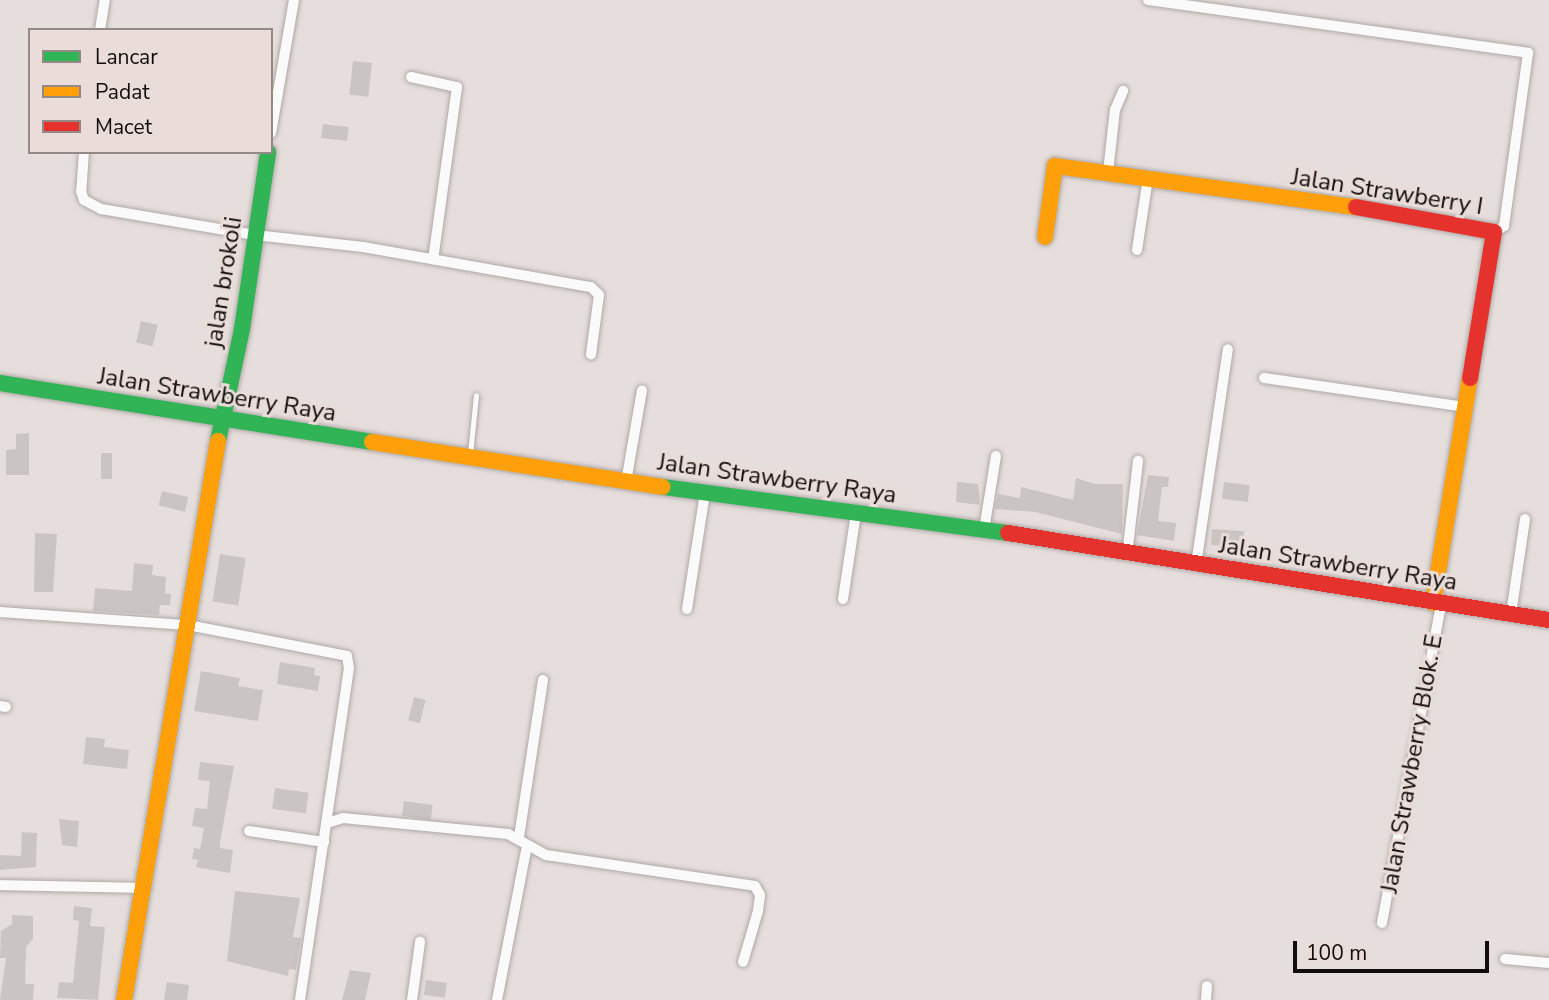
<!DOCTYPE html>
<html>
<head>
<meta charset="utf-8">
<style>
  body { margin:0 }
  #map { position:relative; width:1549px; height:1000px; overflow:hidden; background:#e6dedc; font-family:"Nunito Sans",sans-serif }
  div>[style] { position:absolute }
  .building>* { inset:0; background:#cac5c3; transform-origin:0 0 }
  .roads { filter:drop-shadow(0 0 2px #aea9a7) drop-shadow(0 0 2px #aea9a7) }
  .lane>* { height:5px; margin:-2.5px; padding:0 2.5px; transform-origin:2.5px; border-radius:2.5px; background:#fbfafa }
  .street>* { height:10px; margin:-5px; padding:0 5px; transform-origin:5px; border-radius:5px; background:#fbfafa }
  .fast>* { height:16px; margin:-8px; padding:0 8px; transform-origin:8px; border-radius:8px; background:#30b455 }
  .slow>* { height:16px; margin:-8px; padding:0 8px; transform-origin:8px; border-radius:8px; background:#ff9f0a }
  .jam>* { height:16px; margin:-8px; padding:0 8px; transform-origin:8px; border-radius:8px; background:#e5322d }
  span { translate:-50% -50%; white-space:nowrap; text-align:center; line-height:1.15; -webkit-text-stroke:6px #e9dcd9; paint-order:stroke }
  .street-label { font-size:24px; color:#110d0c }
  .legend { position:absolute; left:28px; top:28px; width:245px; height:126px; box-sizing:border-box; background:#e9dcd9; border:2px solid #938987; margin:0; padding:9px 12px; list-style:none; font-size:21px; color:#110d0c }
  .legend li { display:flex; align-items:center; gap:14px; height:35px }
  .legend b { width:35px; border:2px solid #938987 }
  .scale { position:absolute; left:1293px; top:941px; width:196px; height:32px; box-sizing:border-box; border:4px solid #110d0c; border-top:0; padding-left:9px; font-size:21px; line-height:24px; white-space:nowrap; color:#110d0c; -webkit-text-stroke:5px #e9dcd9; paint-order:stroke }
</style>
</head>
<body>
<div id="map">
  <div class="building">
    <i style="left:353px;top:61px;width:19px;height:34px;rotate:6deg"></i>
    <i style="left:323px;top:124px;width:26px;height:14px;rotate:7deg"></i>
    <i style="left:141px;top:321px;width:17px;height:22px;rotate:13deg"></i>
    <i style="clip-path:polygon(29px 433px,29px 475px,6px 475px,6px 450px,16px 449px,16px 434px)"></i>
    <i style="left:101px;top:453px;width:11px;height:26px"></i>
    <i style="clip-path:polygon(1148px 475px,1169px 477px,1168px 487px,1162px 487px,1158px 521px,1176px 523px,1174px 541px,1137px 535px)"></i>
    <i style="clip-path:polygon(1076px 478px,1095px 484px,1123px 484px,1122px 534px,1035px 512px,995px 509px,998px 494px,1020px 498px,1021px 487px,1073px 500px)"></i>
    <i style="clip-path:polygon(957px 482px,978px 484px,980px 505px,956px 502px)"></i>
    <i style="left:1224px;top:482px;width:26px;height:17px;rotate:7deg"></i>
    <i style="left:162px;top:491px;width:27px;height:15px;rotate:13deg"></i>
    <i style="left:1212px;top:529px;width:32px;height:16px;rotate:4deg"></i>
    <i style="clip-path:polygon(35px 533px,57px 534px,53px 592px,34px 592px)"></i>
    <i style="left:220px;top:554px;width:26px;height:48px;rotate:9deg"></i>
    <i style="clip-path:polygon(134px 563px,153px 565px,152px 575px,166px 577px,165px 593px,171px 594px,170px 605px,160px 605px,159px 615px,93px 611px,95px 588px,132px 591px)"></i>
    <i style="clip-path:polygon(280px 662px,315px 668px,314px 675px,320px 676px,318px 691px,277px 684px)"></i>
    <i style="clip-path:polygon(201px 671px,240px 678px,238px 686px,263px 690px,258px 721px,194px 711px)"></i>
    <i style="left:414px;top:697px;width:12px;height:24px;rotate:14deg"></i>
    <i style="clip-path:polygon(86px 737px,105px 739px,104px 747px,129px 750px,127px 769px,83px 764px)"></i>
    <i style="clip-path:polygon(200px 762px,234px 766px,220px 842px,220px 848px,233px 850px,230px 873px,196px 867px,198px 860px,192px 859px,194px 848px,200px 849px,204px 828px,192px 826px,195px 808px,207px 809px,210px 781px,198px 780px)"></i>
    <i style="left:275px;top:788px;width:34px;height:21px;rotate:8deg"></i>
    <i style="left:404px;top:801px;width:29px;height:15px;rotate:8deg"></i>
    <i style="clip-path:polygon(59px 819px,79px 821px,77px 847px,62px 845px)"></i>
    <i style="clip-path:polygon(22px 832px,37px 833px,36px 867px,0 870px,0 855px,21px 856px)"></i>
    <i style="clip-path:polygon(235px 891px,300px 898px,293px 937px,301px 938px,296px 970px,289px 969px,288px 976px,227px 961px)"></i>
    <i style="clip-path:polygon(74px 906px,92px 908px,90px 926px,105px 927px,98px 1000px,57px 998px,59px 982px,73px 983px,79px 921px,73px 920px)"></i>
    <i style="clip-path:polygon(12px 915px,33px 916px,33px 939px,26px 947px,25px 984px,34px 984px,33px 1000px,0 1000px,6px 958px,0 958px,1px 931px,12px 924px)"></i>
    <i style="clip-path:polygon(350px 970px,371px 973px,365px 1000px,342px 1000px)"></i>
    <i style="left:426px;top:980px;width:21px;height:15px;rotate:8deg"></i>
    <i style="clip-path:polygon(167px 982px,189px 985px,187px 1000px,164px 1000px)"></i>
  </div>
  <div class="roads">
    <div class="lane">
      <i style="left:470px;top:454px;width:59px;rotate:-84.2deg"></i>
    </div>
    <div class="street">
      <i style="left:1148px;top:0;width:384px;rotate:7.9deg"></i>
      <i style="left:1528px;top:53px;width:175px;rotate:97.9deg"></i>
      <i style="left:1504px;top:226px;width:12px;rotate:149deg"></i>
      <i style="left:100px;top:30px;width:30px;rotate:-81deg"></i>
      <i style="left:411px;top:77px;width:47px;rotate:12.3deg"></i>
      <i style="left:457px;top:87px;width:174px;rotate:97.9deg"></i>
      <i style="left:271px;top:133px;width:135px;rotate:-80.2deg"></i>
      <i style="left:84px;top:152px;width:39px;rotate:94deg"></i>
      <i style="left:81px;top:191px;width:9px;rotate:72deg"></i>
      <i style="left:84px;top:200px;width:19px;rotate:28deg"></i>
      <i style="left:101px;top:209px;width:156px;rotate:9.6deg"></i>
      <i style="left:255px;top:235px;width:109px;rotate:6.3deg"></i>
      <i style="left:363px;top:247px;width:231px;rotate:10deg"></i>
      <i style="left:591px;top:287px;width:11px;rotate:45deg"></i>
      <i style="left:599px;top:295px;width:60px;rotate:97.7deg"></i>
      <i style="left:1108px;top:172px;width:62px;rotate:-83.6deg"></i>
      <i style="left:1115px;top:110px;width:21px;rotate:-67deg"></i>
      <i style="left:1137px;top:250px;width:73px;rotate:-81.3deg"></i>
      <i style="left:1264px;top:378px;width:203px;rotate:8.2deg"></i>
      <i style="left:626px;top:482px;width:93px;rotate:-80.1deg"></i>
      <i style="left:984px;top:530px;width:75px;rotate:-80.8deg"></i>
      <i style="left:1127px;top:555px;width:95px;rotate:-83.3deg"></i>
      <i style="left:1196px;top:565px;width:218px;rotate:-81.6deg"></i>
      <i style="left:843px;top:599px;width:87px;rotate:-81.4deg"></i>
      <i style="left:687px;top:609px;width:117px;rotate:-81.2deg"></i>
      <i style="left:0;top:612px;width:188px;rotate:4deg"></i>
      <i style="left:188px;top:625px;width:162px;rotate:11deg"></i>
      <i style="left:347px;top:656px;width:12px;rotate:81deg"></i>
      <i style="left:349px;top:668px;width:336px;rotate:98.4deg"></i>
      <i style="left:1511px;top:614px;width:96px;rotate:-81.6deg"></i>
      <i style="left:0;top:706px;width:6px;rotate:9deg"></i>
      <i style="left:327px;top:823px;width:17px;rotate:-17deg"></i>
      <i style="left:343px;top:818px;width:166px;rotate:5.5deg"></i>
      <i style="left:508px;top:834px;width:43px;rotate:28.9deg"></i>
      <i style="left:546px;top:855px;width:211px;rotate:8.4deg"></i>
      <i style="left:755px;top:886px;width:10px;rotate:61deg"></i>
      <i style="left:760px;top:895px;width:16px;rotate:97deg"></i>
      <i style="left:758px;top:911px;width:53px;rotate:106.4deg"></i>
      <i style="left:249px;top:831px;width:76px;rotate:8.3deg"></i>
      <i style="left:519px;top:837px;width:159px;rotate:-81.3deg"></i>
      <i style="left:0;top:885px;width:141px;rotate:1.2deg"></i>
      <i style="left:1382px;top:923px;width:324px;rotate:-79.5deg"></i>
      <i style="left:1505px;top:959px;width:44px;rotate:5.2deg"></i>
      <i style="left:412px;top:1000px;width:59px;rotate:-82.1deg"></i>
      <i style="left:497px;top:1000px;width:157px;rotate:-79deg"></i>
      <i style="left:1206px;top:1000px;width:14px;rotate:-86deg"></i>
    </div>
    <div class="fast">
      <i style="left:0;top:383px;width:377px;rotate:9deg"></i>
      <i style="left:218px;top:441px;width:115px;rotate:-77.9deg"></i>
      <i style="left:242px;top:329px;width:179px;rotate:-81.6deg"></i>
      <i style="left:663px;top:487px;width:348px;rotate:7.6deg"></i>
    </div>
    <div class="slow">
      <i style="left:1045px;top:237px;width:72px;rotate:-82deg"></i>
      <i style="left:1055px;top:166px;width:304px;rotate:7.8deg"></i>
      <i style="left:372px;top:442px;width:294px;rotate:8.8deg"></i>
      <i style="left:1433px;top:603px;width:228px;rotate:-80.7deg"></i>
      <i style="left:124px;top:1000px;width:567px;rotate:-80.45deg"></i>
    </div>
    <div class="jam">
      <i style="left:1356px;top:207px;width:140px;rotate:10.3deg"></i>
      <i style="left:1494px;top:232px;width:148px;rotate:99.3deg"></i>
      <i style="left:1008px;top:533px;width:548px;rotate:9.14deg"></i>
    </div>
  </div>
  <div class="street-label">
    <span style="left:1387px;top:192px;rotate:9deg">Jalan Strawberry I</span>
    <span style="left:224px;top:282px;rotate:-81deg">jalan brokoli</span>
    <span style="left:217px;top:395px;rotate:9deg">Jalan Strawberry Raya</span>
    <span style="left:777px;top:479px;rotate:8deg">Jalan Strawberry Raya</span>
    <span style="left:1338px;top:564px;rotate:9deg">Jalan Strawberry Raya</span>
    <span style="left:1412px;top:764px;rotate:-80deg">Jalan Strawberry Blok. E</span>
  </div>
  <ul class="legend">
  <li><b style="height:9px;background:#30b455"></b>Lancar</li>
  <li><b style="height:9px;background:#ff9f0a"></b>Padat</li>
  <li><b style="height:9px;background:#e5322d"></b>Macet</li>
  </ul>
  <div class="scale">100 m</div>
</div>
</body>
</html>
